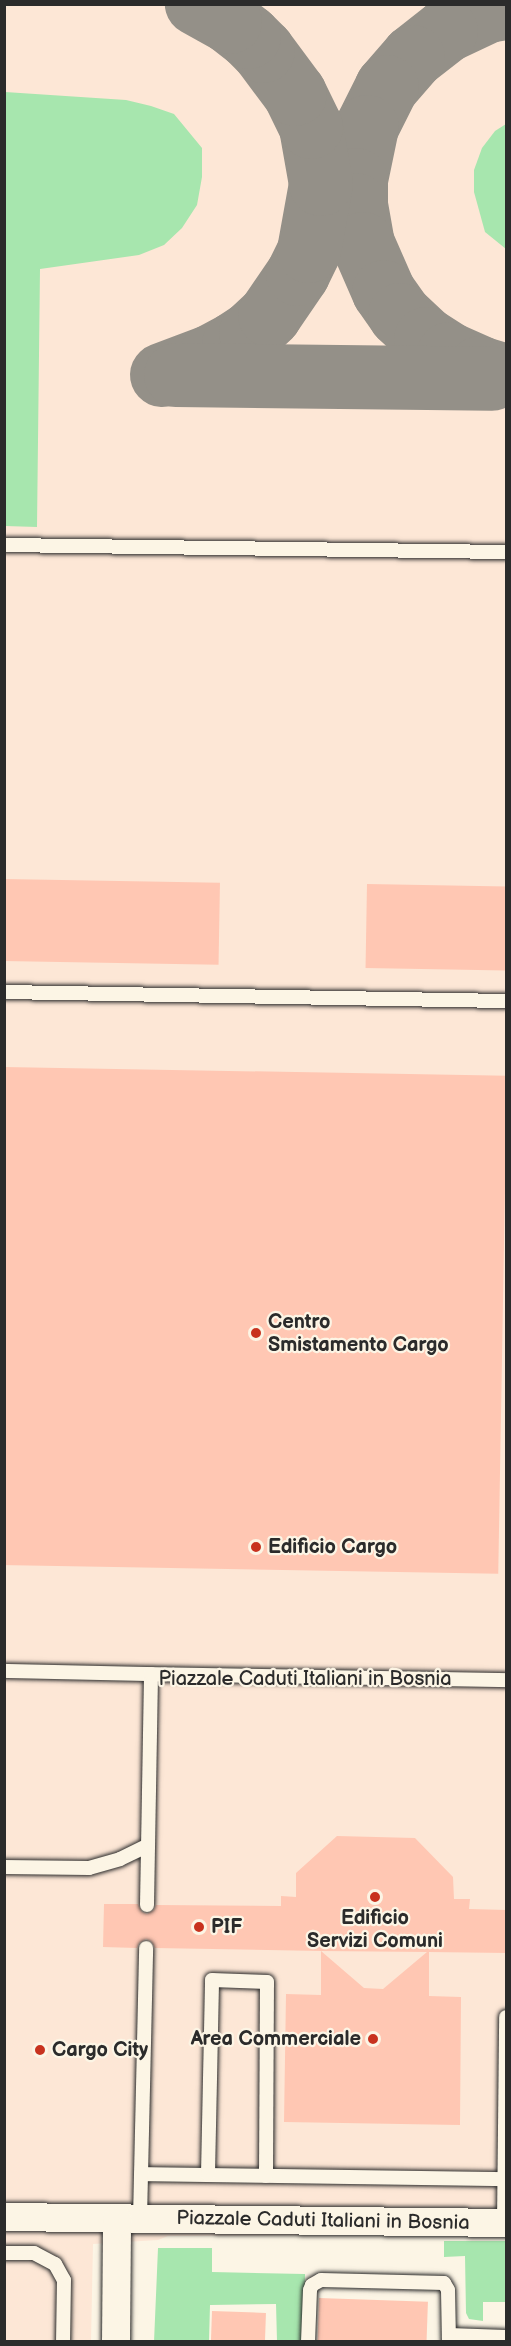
<!DOCTYPE html>
<html>
<head>
<meta charset="utf-8">
<style>
  body { margin:0 }
  #map { position:relative; width:511px; height:2346px; overflow:hidden; background:#fcf5e5; font-family:"Balsamiq Sans",sans-serif }
  div>[style] { position:absolute }
  .built>* { inset:0; background:#fde7d6 }
  .green>* { inset:0; background:#a7e6ae }
  .taxiway>* { height:64px; margin:-32px; padding:0 32px; transform-origin:32px; border-radius:32px; background:#949088 }
  .building>* { inset:0; background:#ffc7b3; transform-origin:0 0 }
  .roads { filter:drop-shadow(0 0 2px #2b2b2b) drop-shadow(0 0 2px #2b2b2b) }
  .lane>* { height:14px; margin:-7px; padding:0 7px; transform-origin:7px; border-radius:7px; background:#fcf5e5 }
  .street>* { height:28px; margin:-14px; padding:0 14px; transform-origin:14px; border-radius:14px; background:#fcf5e5 }
  .dots>* { width:16px; height:16px; translate:-50% -50%; box-sizing:border-box; border:3px solid #fcf5e5; border-radius:50% }
  span { translate:-50% -50%; white-space:nowrap; text-align:center; line-height:1.15; -webkit-text-stroke:4.5px #fcf5e5; paint-order:stroke }
  .poi-label { font-size:20px; color:#2b2b2b; font-weight:700 }
  .left { translate:0 -50%; text-align:left }
  .right { translate:-100% -50%; text-align:right }
  .street-label { font-size:20px; color:#2b2b2b }
  .frame { position:absolute; inset:0; border:6px solid #2b2b2b; pointer-events:none }
</style>
</head>
<body>
<div id="map">
  <div class="built">
    <i style="clip-path:polygon(5px 5px,506px 5px,506px 2234px,168px 2236px,158px 2240px,93px 2244px,91px 2341px,5px 2342px)"></i>
  </div>
  <div class="green">
    <i style="clip-path:polygon(5px 92px,126px 100px,151px 106px,174px 114px,202px 148px,202px 177px,197px 205px,182px 228px,164px 245px,139px 255px,40px 269px,37px 527px,5px 526px)"></i>
    <i style="clip-path:polygon(506px 124px,506px 249px,485px 232px,474px 192px,474px 170px,482px 148px,495px 131px)"></i>
    <i style="clip-path:polygon(444px 2241px,506px 2241px,506px 2302px,483px 2302px,483px 2321px,469px 2319px,466px 2313px,465px 2256px,444px 2257px)"></i>
    <i style="clip-path:polygon(158px 2248px,212px 2248px,212px 2272px,305px 2274px,304px 2341px,277px 2341px,276px 2304px,210px 2305px,209px 2341px,154px 2342px)"></i>
  </div>
  <div class="taxiway">
    <i style="left:506px;top:8px;width:18px;rotate:171deg"></i>
    <i style="left:488px;top:11px;width:47px;rotate:154.5deg"></i>
    <i style="left:446px;top:31px;width:42px;rotate:141.8deg"></i>
    <i style="left:413px;top:57px;width:40px;rotate:131deg"></i>
    <i style="left:387px;top:87px;width:45px;rotate:116.6deg"></i>
    <i style="left:367px;top:127px;width:54px;rotate:101.7deg"></i>
    <i style="left:356px;top:180px;width:25px;rotate:90deg"></i>
    <i style="left:356px;top:205px;width:40px;rotate:80deg"></i>
    <i style="left:363px;top:244px;width:52px;rotate:66.4deg"></i>
    <i style="left:384px;top:292px;width:28px;rotate:55deg"></i>
    <i style="left:400px;top:315px;width:35px;rotate:43deg"></i>
    <i style="left:426px;top:339px;width:27px;rotate:33deg"></i>
    <i style="left:449px;top:354px;width:34px;rotate:24deg"></i>
    <i style="left:480px;top:368px;width:27px;rotate:17deg"></i>
    <i style="left:162px;top:375px;width:51px;rotate:-20.6deg"></i>
    <i style="left:210px;top:357px;width:27px;rotate:-28deg"></i>
    <i style="left:234px;top:344px;width:20px;rotate:-33deg"></i>
    <i style="left:251px;top:333px;width:26px;rotate:-43deg"></i>
    <i style="left:270px;top:315px;width:50px;rotate:-55.7deg"></i>
    <i style="left:298px;top:274px;width:25px;rotate:-64deg"></i>
    <i style="left:309px;top:251px;width:68px;rotate:-79.8deg"></i>
    <i style="left:321px;top:184px;width:58px;rotate:-100deg"></i>
    <i style="left:311px;top:127px;width:37px;rotate:-116deg"></i>
    <i style="left:295px;top:94px;width:54px;rotate:-126.7deg"></i>
    <i style="left:263px;top:51px;width:20px;rotate:-135deg"></i>
    <i style="left:249px;top:37px;width:24px;rotate:-142deg"></i>
    <i style="left:230px;top:22px;width:38px;rotate:-151deg"></i>
    <i style="left:176px;top:375px;width:316px;rotate:0.7deg"></i>
  </div>
  <div class="building">
    <i style="left:4px;top:879px;width:216px;height:82px;rotate:1deg"></i>
    <i style="left:367px;top:884px;width:140px;height:84px;rotate:1deg"></i>
    <i style="left:4px;top:1067px;width:503px;height:498px;rotate:1deg"></i>
    <i style="clip-path:polygon(evenodd,337px 1836px,415px 1838px,453px 1877px,454px 1899px,470px 1899px,469px 1909px,507px 1910px,507px 1953px,429px 1952px,429px 1996px,461px 1997px,460px 2125px,284px 2122px,286px 1994px,321px 1995px,321px 1951px,155px 1948px,151px 1941px,146px 1939px,139px 1943px,137px 1948px,103px 1947px,104px 1904px,138px 1904px,142px 1912px,147px 1914px,154px 1910px,156px 1905px,281px 1906px,281px 1896px,296px 1897px,296px 1873px,337px 1836px,321px 1951px,427px 1952px,383px 1989px,364px 1988px,321px 1951px)"></i>
    <i style="left:319px;top:2298px;width:109px;height:44px;rotate:2deg"></i>
    <i style="left:212px;top:2311px;width:54px;height:31px;rotate:2deg"></i>
  </div>
  <div class="roads">
    <div class="lane">
      <i style="left:4px;top:545px;width:502px;rotate:0.8deg"></i>
      <i style="left:4px;top:992px;width:502px;rotate:1.03deg"></i>
      <i style="left:4px;top:1671px;width:147px;rotate:1.2deg"></i>
      <i style="left:4px;top:1867px;width:85px;rotate:0.7deg"></i>
      <i style="left:89px;top:1868px;width:32px;rotate:-16deg"></i>
      <i style="left:120px;top:1859px;width:30px;rotate:-26deg"></i>
      <i style="left:147px;top:1905px;width:231px;rotate:-89deg"></i>
      <i style="left:151px;top:1674px;width:355px;rotate:1deg"></i>
      <i style="left:141px;top:2174px;width:363px;rotate:0.8deg"></i>
      <i style="left:208px;top:2174px;width:194px;rotate:-88.8deg"></i>
      <i style="left:212px;top:1980px;width:55px;rotate:2.1deg"></i>
      <i style="left:267px;top:1982px;width:194px;rotate:90.3deg"></i>
      <i style="left:140px;top:2219px;width:271px;rotate:-88.7deg"></i>
      <i style="left:504px;top:2223px;width:206px;rotate:-89.4deg"></i>
      <i style="left:4px;top:2253px;width:30px"></i>
      <i style="left:34px;top:2253px;width:24px;rotate:28deg"></i>
      <i style="left:55px;top:2264px;width:18px;rotate:61deg"></i>
      <i style="left:64px;top:2280px;width:62px;rotate:90.9deg"></i>
      <i style="left:449px;top:2335px;width:57px;rotate:2deg"></i>
      <i style="left:308px;top:2342px;width:52px;rotate:-87.8deg"></i>
      <i style="left:310px;top:2290px;width:5px;rotate:-68deg"></i>
      <i style="left:312px;top:2285px;width:10px;rotate:-29deg"></i>
      <i style="left:321px;top:2280px;width:123px;rotate:1.4deg"></i>
      <i style="left:444px;top:2283px;width:8px;rotate:60deg"></i>
      <i style="left:448px;top:2290px;width:52px;rotate:88.9deg"></i>
    </div>
    <div class="street">
      <i style="left:4px;top:2217px;width:502px;rotate:0.68deg"></i>
      <i style="left:116px;top:2342px;width:123px;rotate:-89.5deg"></i>
    </div>
  </div>
  <div class="dots">
    <i style="left:256px;top:1333px;background:#c8321e"></i>
    <i style="left:256px;top:1547px;background:#c8321e"></i>
    <i style="left:375px;top:1897px;background:#c8321e"></i>
    <i style="left:199px;top:1927px;background:#c8321e"></i>
    <i style="left:373px;top:2039px;background:#c8321e"></i>
    <i style="left:40px;top:2050px;background:#c8321e"></i>
  </div>
  <div class="poi-label">
    <span class="left" style="left:268px;top:1334px">Centro<br>Smistamento Cargo</span>
    <span class="left" style="left:268px;top:1547px">Edificio Cargo</span>
    <span style="left:375px;top:1930px">Edificio<br>Servizi Comuni</span>
    <span class="left" style="left:211px;top:1927px">PIF</span>
    <span class="right" style="left:361px;top:2039px">Area Commerciale</span>
    <span class="left" style="left:52px;top:2050px">Cargo City</span>
  </div>
  <div class="street-label">
    <span style="left:305px;top:1679px">Piazzale Caduti Italiani in Bosnia</span>
    <span style="left:323px;top:2221px;rotate:1deg">Piazzale Caduti Italiani in Bosnia</span>
  </div>
  <div class="frame"></div>
</div>
</body>
</html>
